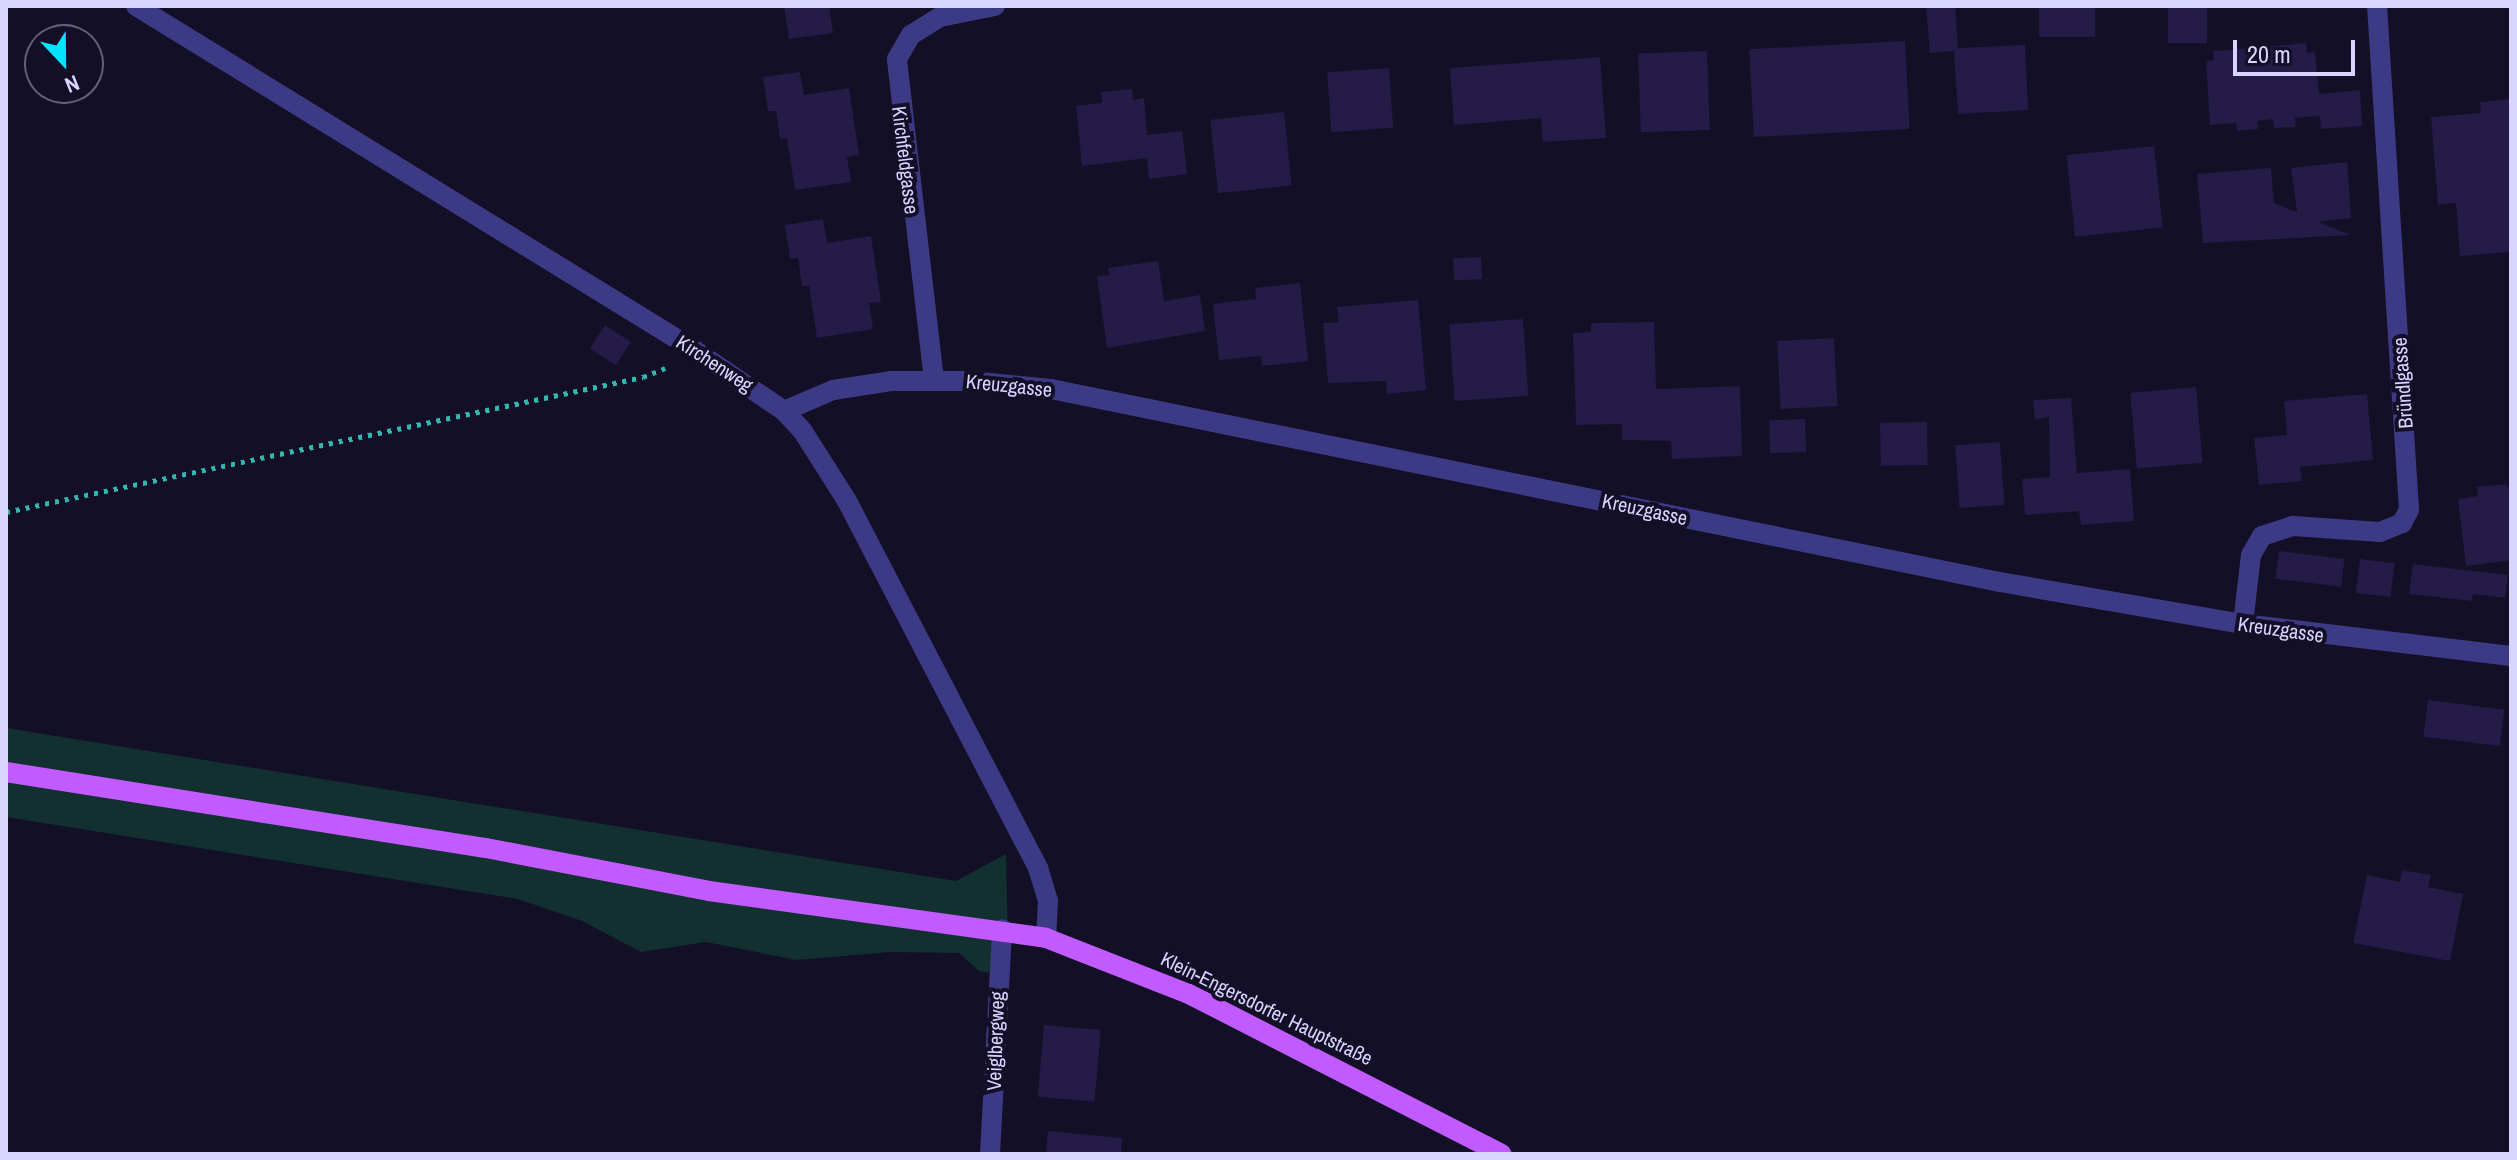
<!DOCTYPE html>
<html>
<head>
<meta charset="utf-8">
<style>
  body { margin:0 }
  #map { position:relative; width:2517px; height:1160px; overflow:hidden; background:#130f26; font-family:"Archivo Narrow",sans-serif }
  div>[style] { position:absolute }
  .green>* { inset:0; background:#12302f }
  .building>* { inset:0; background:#241b47; transform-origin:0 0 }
  .path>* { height:5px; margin-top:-2.5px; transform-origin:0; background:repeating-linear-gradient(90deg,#2fb8b0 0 4px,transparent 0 10px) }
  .minor>* { height:20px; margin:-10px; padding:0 10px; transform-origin:10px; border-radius:10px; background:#3d3a85 }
  .major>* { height:20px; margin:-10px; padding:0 10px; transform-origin:10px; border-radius:10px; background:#c25bff }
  span { translate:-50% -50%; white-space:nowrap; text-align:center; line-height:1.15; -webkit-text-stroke:8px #130f26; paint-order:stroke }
  .street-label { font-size:20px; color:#d9d4ff }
  .frame { position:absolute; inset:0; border:8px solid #d9d4ff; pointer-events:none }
  .north { position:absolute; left:24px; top:24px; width:80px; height:80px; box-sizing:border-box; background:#130f26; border:2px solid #625e7d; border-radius:50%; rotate:158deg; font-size:22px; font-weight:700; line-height:32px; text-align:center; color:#d9d4ff }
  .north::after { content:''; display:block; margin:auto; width:28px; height:36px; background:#00e5ff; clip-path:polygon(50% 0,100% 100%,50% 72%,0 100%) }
  .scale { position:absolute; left:2233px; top:40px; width:122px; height:36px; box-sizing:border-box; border:4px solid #d9d4ff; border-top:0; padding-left:10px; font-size:24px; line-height:28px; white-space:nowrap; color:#d9d4ff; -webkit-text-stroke:6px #130f26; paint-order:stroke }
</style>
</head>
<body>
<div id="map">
  <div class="green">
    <i style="clip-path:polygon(6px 728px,956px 881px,1006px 854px,1009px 976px,979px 971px,959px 953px,890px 952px,796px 960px,706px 942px,641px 952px,582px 921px,518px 899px,6px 817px)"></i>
  </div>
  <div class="building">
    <i style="clip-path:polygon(784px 6px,829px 6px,833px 33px,789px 39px)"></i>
    <i style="clip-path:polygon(1926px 6px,1955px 6px,1958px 48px,2025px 45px,2028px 110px,1958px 114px,1954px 51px,1930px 53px)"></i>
    <i style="left:2039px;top:6px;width:56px;height:31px"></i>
    <i style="left:2168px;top:6px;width:39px;height:37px"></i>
    <i style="left:1905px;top:41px;width:88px;height:156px;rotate:87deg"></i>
    <i style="clip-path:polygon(2306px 43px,2307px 53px,2315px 52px,2319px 94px,2360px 90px,2362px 126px,2321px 129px,2320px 116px,2295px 118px,2296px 127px,2274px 128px,2273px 119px,2257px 121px,2258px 129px,2237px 131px,2236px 123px,2210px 125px,2206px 61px,2214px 60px,2213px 51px,2252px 48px,2253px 57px,2268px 56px,2267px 47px)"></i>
    <i style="left:1707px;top:51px;width:79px;height:69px;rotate:88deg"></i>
    <i style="clip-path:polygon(1600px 57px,1606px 138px,1543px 142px,1541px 118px,1454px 125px,1450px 68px)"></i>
    <i style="left:1389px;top:68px;width:60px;height:62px;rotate:86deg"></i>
    <i style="clip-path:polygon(800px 72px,804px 95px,849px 88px,859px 155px,847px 157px,851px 182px,795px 190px,787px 138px,780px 139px,776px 111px,768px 111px,763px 77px)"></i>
    <i style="clip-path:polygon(1132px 89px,1133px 100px,1144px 98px,1147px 135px,1182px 131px,1187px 174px,1149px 179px,1147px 158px,1082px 166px,1076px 106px,1102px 103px,1101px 92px)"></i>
    <i style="clip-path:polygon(2511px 99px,2511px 252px,2460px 256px,2456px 203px,2438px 205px,2431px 117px,2481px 113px,2480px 102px)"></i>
    <i style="left:1284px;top:112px;width:74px;height:74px;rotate:84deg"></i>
    <i style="left:2154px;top:146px;width:82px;height:88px;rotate:84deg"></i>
    <i style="clip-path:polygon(2347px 162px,2351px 218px,2318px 222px,2351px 235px,2203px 243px,2197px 174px,2271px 168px,2274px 203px,2297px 212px,2291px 168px)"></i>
    <i style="clip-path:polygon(823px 219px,827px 243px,871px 236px,881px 302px,869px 303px,873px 329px,817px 338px,809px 286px,802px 286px,798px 258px,790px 259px,785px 225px)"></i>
    <i style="left:1481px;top:257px;width:22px;height:28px;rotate:87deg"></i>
    <i style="clip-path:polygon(1158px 261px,1164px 301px,1200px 295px,1205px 331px,1107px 348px,1097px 276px,1109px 275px,1108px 268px)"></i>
    <i style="clip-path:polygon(1300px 283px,1308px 361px,1262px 366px,1261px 356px,1219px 360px,1213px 304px,1256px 299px,1255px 288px)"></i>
    <i style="clip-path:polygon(1418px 300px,1426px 390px,1387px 394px,1386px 381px,1328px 383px,1323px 323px,1339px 322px,1337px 307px)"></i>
    <i style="left:1523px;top:319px;width:77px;height:74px;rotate:86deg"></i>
    <i style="clip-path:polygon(1654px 322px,1656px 389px,1740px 386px,1742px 456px,1672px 459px,1671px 441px,1622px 440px,1622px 424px,1576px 425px,1573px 333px,1591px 332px,1591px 323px)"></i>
    <i style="left:605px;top:325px;width:31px;height:28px;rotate:33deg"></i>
    <i style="left:1834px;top:338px;width:68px;height:57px;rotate:87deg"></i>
    <i style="left:2196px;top:387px;width:76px;height:66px;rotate:85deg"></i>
    <i style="clip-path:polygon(2367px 394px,2373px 460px,2300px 467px,2302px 481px,2259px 485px,2254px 438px,2287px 435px,2284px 401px)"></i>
    <i style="clip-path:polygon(2071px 398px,2077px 473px,2130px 469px,2134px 521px,2081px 525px,2079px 511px,2025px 515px,2022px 479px,2050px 477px,2049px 417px,2035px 419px,2033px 400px)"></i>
    <i style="left:1805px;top:419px;width:33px;height:36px;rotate:88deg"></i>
    <i style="left:1927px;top:422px;width:43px;height:47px;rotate:89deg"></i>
    <i style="left:2000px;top:442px;width:63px;height:45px;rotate:86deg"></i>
    <i style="clip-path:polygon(2506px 484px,2511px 492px,2511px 560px,2466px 566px,2458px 499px,2478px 496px,2477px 487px)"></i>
    <i style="left:2279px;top:551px;width:66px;height:28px;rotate:7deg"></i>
    <i style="left:2360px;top:559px;width:35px;height:34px;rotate:7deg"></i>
    <i style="clip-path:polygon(2413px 564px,2508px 575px,2505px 598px,2473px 594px,2472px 601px,2409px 594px)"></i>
    <i style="left:2428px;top:700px;width:77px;height:37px;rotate:7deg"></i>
    <i style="clip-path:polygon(2402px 870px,2431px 875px,2428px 887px,2463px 894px,2450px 961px,2353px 943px,2367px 875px,2400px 882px)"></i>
    <i style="left:1044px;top:1025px;width:57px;height:72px;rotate:5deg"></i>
    <i style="clip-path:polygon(1048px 1131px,1122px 1138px,1121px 1154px,1046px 1154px)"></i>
  </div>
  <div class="path">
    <i style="left:6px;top:512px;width:651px;rotate:-11.97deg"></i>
    <i style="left:643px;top:377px;width:24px;rotate:-22deg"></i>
  </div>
  <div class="minor">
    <i style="left:136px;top:6px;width:651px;rotate:31.61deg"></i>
    <i style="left:690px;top:347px;width:114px;rotate:34.2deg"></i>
    <i style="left:784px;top:411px;width:26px;rotate:47deg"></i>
    <i style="left:802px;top:430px;width:84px;rotate:57.6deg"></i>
    <i style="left:847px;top:501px;width:414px;rotate:62.5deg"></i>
    <i style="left:1038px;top:868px;width:34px;rotate:73deg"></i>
    <i style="left:1048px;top:901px;width:37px;rotate:93deg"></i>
    <i style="left:934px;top:380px;width:323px;rotate:-96.6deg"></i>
    <i style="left:897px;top:59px;width:28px;rotate:-60deg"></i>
    <i style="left:911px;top:35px;width:34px;rotate:-32deg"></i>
    <i style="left:940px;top:17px;width:56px;rotate:-11.3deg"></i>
    <i style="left:784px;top:411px;width:53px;rotate:-23.2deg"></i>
    <i style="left:833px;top:390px;width:60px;rotate:-8.7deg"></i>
    <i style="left:892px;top:381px;width:78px"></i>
    <i style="left:970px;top:381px;width:81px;rotate:5.6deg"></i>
    <i style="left:1051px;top:389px;width:968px;rotate:11.5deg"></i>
    <i style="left:2000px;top:582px;width:247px;rotate:9.8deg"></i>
    <i style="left:2243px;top:624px;width:270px;rotate:6.8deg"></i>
    <i style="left:2243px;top:624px;width:69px;rotate:-83.4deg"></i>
    <i style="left:2251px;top:555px;width:22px;rotate:-60deg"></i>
    <i style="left:2262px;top:536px;width:33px;rotate:-18deg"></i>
    <i style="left:2293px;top:526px;width:87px;rotate:3.9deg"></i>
    <i style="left:2380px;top:532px;width:24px;rotate:-22deg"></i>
    <i style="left:2402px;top:523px;width:15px;rotate:-62deg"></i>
    <i style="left:2409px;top:510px;width:505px;rotate:-93.63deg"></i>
    <i style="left:990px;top:1154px;width:225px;rotate:-86.9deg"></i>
  </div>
  <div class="major">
    <i style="left:6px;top:772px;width:486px;rotate:9deg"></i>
    <i style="left:486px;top:848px;width:227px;rotate:10.9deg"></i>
    <i style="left:709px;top:891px;width:340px;rotate:7.9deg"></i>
    <i style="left:1046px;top:938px;width:154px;rotate:21.4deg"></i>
    <i style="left:1189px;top:994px;width:351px;rotate:27.1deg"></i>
  </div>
  <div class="street-label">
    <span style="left:906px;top:160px;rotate:83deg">Kirchfeldgasse</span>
    <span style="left:715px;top:363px;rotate:33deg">Kirchenweg</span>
    <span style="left:2402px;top:383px;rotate:-94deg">Bründlgasse</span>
    <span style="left:1009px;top:385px;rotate:6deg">Kreuzgasse</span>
    <span style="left:1645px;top:509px;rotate:12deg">Kreuzgasse</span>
    <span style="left:2281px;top:629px;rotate:8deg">Kreuzgasse</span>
    <span style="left:1267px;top:1008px;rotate:26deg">Klein-Engersdorfer Hauptstraße</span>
    <span style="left:995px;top:1041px;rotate:-88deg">Veiglbergweg</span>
  </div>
  <div class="frame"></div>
  <div class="north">N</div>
  <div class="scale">20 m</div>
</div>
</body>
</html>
